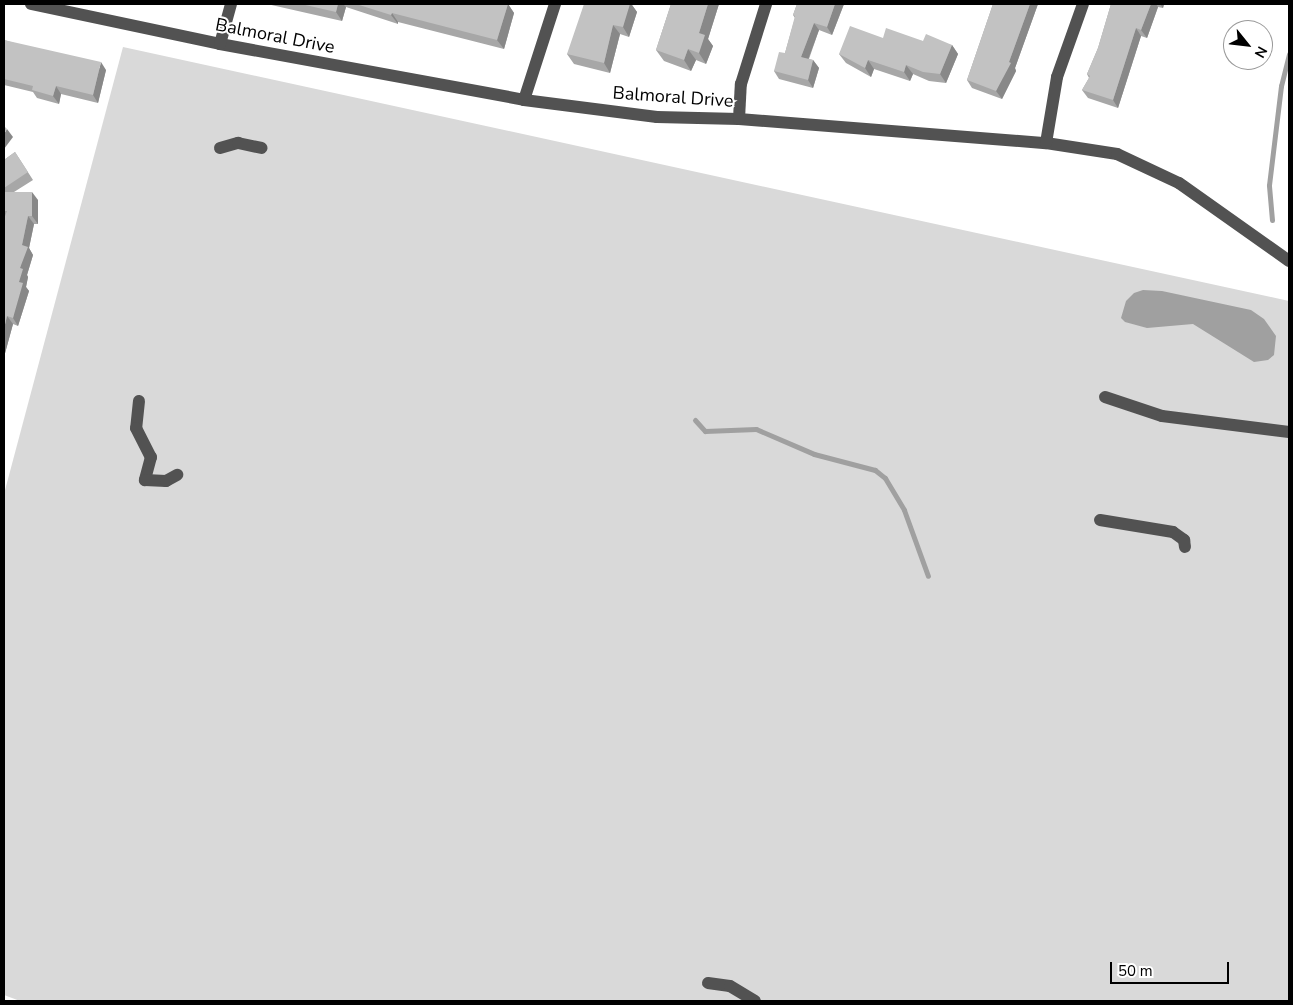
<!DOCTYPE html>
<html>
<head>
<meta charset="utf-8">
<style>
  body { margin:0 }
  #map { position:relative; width:1293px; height:1005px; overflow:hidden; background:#fff; font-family:"Nunito Sans",sans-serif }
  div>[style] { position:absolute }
  .green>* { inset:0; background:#d9d9d9 }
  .water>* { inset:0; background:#a0a0a0 }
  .stream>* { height:5px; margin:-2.5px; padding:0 2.5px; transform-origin:2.5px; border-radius:2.5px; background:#a0a0a0 }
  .minor>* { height:12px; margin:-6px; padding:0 6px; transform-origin:6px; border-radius:6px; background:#525252 }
  .wall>* { inset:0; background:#a7a7a7 }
  .shaded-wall>* { inset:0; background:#888 }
  .building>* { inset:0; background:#c2c2c2 }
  span { translate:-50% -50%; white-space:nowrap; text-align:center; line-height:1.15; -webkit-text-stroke:4px #fff; paint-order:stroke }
  .street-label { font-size:18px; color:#000 }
  .frame { position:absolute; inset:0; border:5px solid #000; pointer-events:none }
  .north { position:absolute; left:1223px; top:20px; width:50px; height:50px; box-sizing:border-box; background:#fff; border:1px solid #999; border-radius:50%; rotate:119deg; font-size:14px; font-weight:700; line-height:20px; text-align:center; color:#000 }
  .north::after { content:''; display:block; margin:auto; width:18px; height:22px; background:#000; clip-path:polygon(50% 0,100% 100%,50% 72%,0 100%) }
  .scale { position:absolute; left:1110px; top:962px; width:119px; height:22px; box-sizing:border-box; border:2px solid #000; border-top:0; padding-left:6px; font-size:15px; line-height:18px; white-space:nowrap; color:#000; -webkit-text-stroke:4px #fff; paint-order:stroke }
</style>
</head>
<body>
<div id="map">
  <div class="green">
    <i style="clip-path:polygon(123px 47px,1289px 301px,1289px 1001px,20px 1001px,4px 995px,4px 494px)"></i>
  </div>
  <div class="water">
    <i style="clip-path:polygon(1143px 290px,1162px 291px,1251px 310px,1264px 319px,1276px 336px,1274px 355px,1268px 360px,1254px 362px,1193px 324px,1147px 328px,1125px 322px,1121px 318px,1126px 301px,1134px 293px)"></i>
  </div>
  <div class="stream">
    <i style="left:1272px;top:220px;width:35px;rotate:-95deg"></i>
    <i style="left:1269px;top:185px;width:100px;rotate:-83.1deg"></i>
    <i style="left:1281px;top:86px;width:33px;rotate:-76deg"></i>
    <i style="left:695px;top:420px;width:15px;rotate:48deg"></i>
    <i style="left:705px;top:431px;width:51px;rotate:-2.2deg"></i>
    <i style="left:756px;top:429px;width:63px;rotate:23.3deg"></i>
    <i style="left:814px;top:454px;width:63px;rotate:14.7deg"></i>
    <i style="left:875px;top:470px;width:13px;rotate:39deg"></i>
    <i style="left:885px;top:478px;width:37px;rotate:59deg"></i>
    <i style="left:904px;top:510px;width:70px;rotate:70deg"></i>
  </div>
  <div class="minor">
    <i style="left:31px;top:4px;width:193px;rotate:11.9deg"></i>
    <i style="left:220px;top:44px;width:309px;rotate:10.4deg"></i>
    <i style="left:524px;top:100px;width:134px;rotate:7.3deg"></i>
    <i style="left:657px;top:117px;width:82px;rotate:1.4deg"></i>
    <i style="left:739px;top:119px;width:308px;rotate:4.5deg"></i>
    <i style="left:1046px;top:143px;width:72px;rotate:8.8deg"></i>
    <i style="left:1117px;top:154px;width:68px;rotate:25.1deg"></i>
    <i style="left:1179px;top:183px;width:135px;rotate:35.3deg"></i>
    <i style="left:220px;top:44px;width:41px;rotate:-74.6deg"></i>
    <i style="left:524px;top:100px;width:101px;rotate:-72.1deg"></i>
    <i style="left:739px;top:119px;width:35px;rotate:-87deg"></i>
    <i style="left:741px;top:84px;width:84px;rotate:-72.6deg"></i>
    <i style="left:1046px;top:143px;width:67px;rotate:-80.5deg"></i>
    <i style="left:1057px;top:77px;width:77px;rotate:-70.4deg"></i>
    <i style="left:220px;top:148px;width:19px;rotate:-16deg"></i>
    <i style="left:238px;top:143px;width:24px;rotate:12deg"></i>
    <i style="left:1105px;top:397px;width:60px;rotate:18.4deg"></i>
    <i style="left:1162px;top:416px;width:128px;rotate:7.2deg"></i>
    <i style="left:139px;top:401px;width:27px;rotate:96deg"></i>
    <i style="left:136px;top:428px;width:33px;rotate:63deg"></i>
    <i style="left:151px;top:457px;width:24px;rotate:105deg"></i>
    <i style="left:145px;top:480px;width:21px;rotate:3deg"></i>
    <i style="left:166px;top:481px;width:13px;rotate:-29deg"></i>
    <i style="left:1100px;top:520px;width:74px;rotate:9.3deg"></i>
    <i style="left:1173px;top:532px;width:14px;rotate:36deg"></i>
    <i style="left:1184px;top:540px;width:7px;rotate:82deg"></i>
    <i style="left:708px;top:983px;width:22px;rotate:8deg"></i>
    <i style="left:730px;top:986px;width:29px;rotate:31deg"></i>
  </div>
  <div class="wall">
    <i style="clip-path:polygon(267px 4px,508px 4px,514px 13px,504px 49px,398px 22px,398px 24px,346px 7px,342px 21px)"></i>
    <i style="clip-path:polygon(671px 4px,719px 4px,708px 39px,713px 46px,706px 64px,696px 60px,691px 71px,664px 61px,656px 50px)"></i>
    <i style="clip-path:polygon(797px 4px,844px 4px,832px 35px,819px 30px,809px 59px,813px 60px,819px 68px,813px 88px,779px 79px,774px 71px,785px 53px,795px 18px,793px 15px)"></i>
    <i style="clip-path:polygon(993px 4px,1038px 4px,1015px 68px,1016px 71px,1002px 99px,972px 88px,967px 80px)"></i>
    <i style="clip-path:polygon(1111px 4px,1164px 4px,1163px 8px,1158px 7px,1147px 38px,1141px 36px,1118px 108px,1088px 98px,1082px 90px,1089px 78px,1087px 74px,1098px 48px)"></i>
    <i style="clip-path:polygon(632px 5px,637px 12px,629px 37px,620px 34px,610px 73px,574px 64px,567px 54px)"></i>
    <i style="clip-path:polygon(883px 38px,923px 41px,952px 45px,958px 54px,946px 83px,929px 81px,913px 74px,910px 81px,874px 69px,871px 77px,846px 63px,839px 54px)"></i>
    <i style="clip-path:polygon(4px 40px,106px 70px,98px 103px,61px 94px,59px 104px,37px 98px,33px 92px,4px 85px)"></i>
    <i style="clip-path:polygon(15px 152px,33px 180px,14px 192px,38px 200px,38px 224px,34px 224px,29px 248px,33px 255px,27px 275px,28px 277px,26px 287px,29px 291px,18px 326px,13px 324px,4px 357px,5px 216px,4px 214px,4px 160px)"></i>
  </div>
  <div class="shaded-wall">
    <i style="clip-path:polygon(338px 4px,343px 4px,346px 7px,342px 21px,336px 12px)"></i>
    <i style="clip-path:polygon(508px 4px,514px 13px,504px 49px,497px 40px)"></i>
    <i style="clip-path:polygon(626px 4px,633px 4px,632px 5px,637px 12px,629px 37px,623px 27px)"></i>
    <i style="clip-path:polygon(708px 4px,719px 4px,708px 39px,713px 46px,706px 64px,699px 53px,699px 33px)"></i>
    <i style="clip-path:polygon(835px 4px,844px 4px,832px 35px,827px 27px)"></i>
    <i style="clip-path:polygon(1030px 4px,1038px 4px,1015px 68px,1016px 71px,1002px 99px,996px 91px,1009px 62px)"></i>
    <i style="clip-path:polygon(1151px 4px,1156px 4px,1158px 7px,1147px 38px,1141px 30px)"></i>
    <i style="clip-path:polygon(1160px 4px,1164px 4px,1163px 8px)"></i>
    <i style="clip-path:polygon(392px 13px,398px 22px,398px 24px,391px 15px)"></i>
    <i style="clip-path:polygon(814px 23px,819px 30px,806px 65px,801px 57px)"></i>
    <i style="clip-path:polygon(613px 25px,620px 34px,610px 73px,604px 63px)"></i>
    <i style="clip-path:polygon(1136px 28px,1141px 36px,1118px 108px,1113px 100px)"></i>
    <i style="clip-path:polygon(952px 45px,958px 54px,946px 83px,940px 74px)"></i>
    <i style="clip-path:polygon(688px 49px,696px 60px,691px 71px,684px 60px)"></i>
    <i style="clip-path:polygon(813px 60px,819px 68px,813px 88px,808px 80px)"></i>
    <i style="clip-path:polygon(868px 60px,874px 69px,871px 77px,865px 68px)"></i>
    <i style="clip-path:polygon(101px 62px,106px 70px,98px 103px,93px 95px)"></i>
    <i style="clip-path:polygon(906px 65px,913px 74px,910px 81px,904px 72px)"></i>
    <i style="clip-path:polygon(56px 86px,61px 94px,59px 104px,53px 96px)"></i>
    <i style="clip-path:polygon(7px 129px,13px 137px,4px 149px,4px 134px)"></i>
    <i style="clip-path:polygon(32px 192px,38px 200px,38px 224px,32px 216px)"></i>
    <i style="clip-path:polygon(28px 216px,34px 224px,29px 248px,33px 255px,27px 275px,28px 277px,26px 287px,29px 291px,18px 326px,13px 318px,19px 282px,22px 245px)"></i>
    <i style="clip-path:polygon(7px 316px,13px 324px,4px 357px,4px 329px)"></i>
  </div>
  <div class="building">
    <i style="clip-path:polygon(301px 4px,338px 4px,336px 12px)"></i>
    <i style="clip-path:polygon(356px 4px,508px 4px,497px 40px,392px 13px,391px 15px)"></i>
    <i style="clip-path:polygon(584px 4px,630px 4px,623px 27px,613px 25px,604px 63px,567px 54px)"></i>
    <i style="clip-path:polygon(671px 4px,708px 4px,699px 33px,705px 35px,699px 53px,688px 49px,684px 60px,656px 50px)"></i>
    <i style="clip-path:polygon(797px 4px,835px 4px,827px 27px,814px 23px,801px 57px,813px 60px,808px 80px,774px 71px,779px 52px,785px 53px,795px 16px,793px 15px)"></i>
    <i style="clip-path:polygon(993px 4px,1030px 4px,1009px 62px,1011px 63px,996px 91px,967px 80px)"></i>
    <i style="clip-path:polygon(1111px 4px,1151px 4px,1141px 30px,1136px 28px,1113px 100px,1082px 90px,1090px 76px,1087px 74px,1098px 48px)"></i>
    <i style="clip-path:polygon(850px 26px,883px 38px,886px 28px,923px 41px,926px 34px,952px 45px,940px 74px,923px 72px,906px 65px,904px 72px,868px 60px,865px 68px,839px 54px)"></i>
    <i style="clip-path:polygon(4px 40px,101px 62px,93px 95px,56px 86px,53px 96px,32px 90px,33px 86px,4px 79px)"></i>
    <i style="clip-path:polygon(4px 126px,7px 129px,4px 134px)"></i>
    <i style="clip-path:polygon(15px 152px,28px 172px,4px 188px,4px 160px)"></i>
    <i style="clip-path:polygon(4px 192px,32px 192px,32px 216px,28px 216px,22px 245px,28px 247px,20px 268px,23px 269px,19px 282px,23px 283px,13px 318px,7px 316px,4px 329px,4px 219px,7px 211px,4px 211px)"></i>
  </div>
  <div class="street-label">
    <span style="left:275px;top:36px;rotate:11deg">Balmoral Drive</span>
    <span style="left:673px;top:97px;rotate:4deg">Balmoral Drive</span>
  </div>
  <div class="frame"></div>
  <div class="north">N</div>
  <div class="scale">50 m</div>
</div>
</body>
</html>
